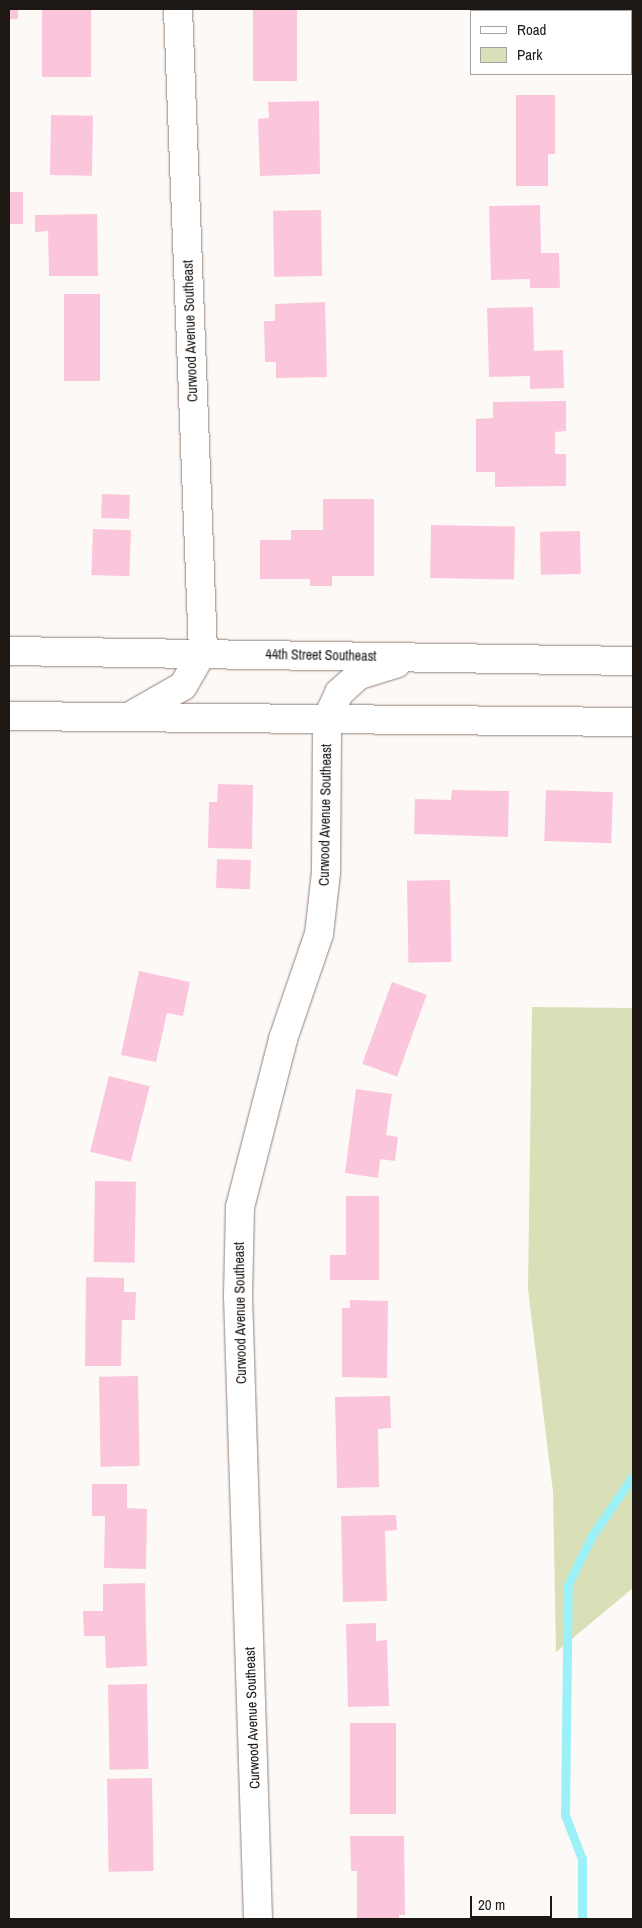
<!DOCTYPE html>
<html>
<head>
<meta charset="utf-8">
<style>
  body { margin:0 }
  #map { position:relative; width:642px; height:1928px; overflow:hidden; background:#fdf9f7; font-family:"Archivo Narrow",sans-serif }
  div>[style] { position:absolute }
  .green>* { inset:0; background:#d9e0b7 }
  .stream>* { height:9px; margin:-4.5px; padding:0 4.5px; transform-origin:4.5px; border-radius:4.5px; background:#9cf1f8 }
  .building>* { inset:0; background:#fbc6db; transform-origin:0 0 }
  .roads { filter:drop-shadow(0 0 1px #918379) drop-shadow(0 0 1px #918379) }
  .minor>* { height:28px; margin:-14px; padding:0 14px; transform-origin:14px; border-radius:14px; background:#fff }
  .major>* { height:28px; margin:-14px; padding:0 14px; transform-origin:14px; border-radius:14px; background:#fff }
  span { translate:-50% -50%; white-space:nowrap; text-align:center; line-height:1.15; -webkit-text-stroke:4px #fff; paint-order:stroke }
  .street-label { font-size:14px; color:#1d1814 }
  .frame { position:absolute; inset:0; border:10px solid #1d1814; pointer-events:none }
  .legend { position:absolute; left:470px; top:10px; width:162px; height:65px; box-sizing:border-box; background:#fff; border:1px solid #a5a3a1; margin:0; padding:6px 9px; list-style:none; font-size:15px; color:#1d1814 }
  .legend li { display:flex; align-items:center; gap:10px; height:25px }
  .legend b { width:25px; border:1px solid #a5a3a1 }
  .scale { position:absolute; left:470px; top:1896px; width:82px; height:22px; box-sizing:border-box; border:2px solid #1d1814; border-top:0; padding-left:6px; font-size:15px; line-height:18px; white-space:nowrap; color:#1d1814; -webkit-text-stroke:4px #fff; paint-order:stroke }
</style>
</head>
<body>
<div id="map">
  <div class="green">
    <i style="clip-path:polygon(532px 1007px,633px 1008px,633px 1588px,556px 1652px,553px 1492px,528px 1289px)"></i>
  </div>
  <div class="stream">
    <i style="left:582px;top:1919px;width:60px;rotate:-90deg"></i>
    <i style="left:582px;top:1859px;width:47px;rotate:-111.1deg"></i>
    <i style="left:565px;top:1815px;width:230px;rotate:-89.3deg"></i>
    <i style="left:568px;top:1585px;width:53px;rotate:-64.4deg"></i>
    <i style="left:591px;top:1537px;width:74px;rotate:-55.5deg"></i>
  </div>
  <div class="building">
    <i style="left:9px;top:9px;width:9px;height:10px"></i>
    <i style="left:42px;top:9px;width:49px;height:68px"></i>
    <i style="left:253px;top:9px;width:44px;height:72px"></i>
    <i style="left:470px;top:9px;width:80px;height:2px"></i>
    <i style="clip-path:polygon(516px 95px,555px 95px,555px 154px,548px 154px,548px 186px,516px 186px)"></i>
    <i style="clip-path:polygon(319px 101px,320px 174px,260px 176px,258px 119px,269px 118px,268px 102px)"></i>
    <i style="left:51px;top:115px;width:42px;height:60px;rotate:1deg"></i>
    <i style="left:9px;top:192px;width:14px;height:32px"></i>
    <i style="clip-path:polygon(540px 205px,541px 253px,559px 253px,560px 288px,530px 288px,530px 279px,491px 280px,489px 206px)"></i>
    <i style="left:321px;top:210px;width:66px;height:48px;rotate:89deg"></i>
    <i style="clip-path:polygon(97px 214px,98px 276px,49px 276px,48px 231px,35px 232px,35px 215px)"></i>
    <i style="left:64px;top:294px;width:36px;height:87px"></i>
    <i style="clip-path:polygon(325px 302px,327px 377px,276px 378px,276px 362px,265px 362px,264px 321px,275px 321px,275px 304px)"></i>
    <i style="clip-path:polygon(533px 307px,534px 351px,563px 350px,564px 388px,530px 389px,530px 376px,489px 377px,487px 308px)"></i>
    <i style="clip-path:polygon(566px 401px,566px 431px,555px 432px,555px 454px,566px 454px,566px 486px,495px 487px,495px 472px,476px 472px,476px 419px,493px 418px,493px 402px)"></i>
    <i style="left:102px;top:494px;width:28px;height:24px;rotate:2deg"></i>
    <i style="clip-path:polygon(323px 499px,374px 499px,374px 576px,332px 576px,332px 586px,310px 586px,310px 579px,260px 579px,260px 540px,291px 540px,291px 530px,323px 530px)"></i>
    <i style="left:431px;top:525px;width:84px;height:53px;rotate:1deg"></i>
    <i style="left:93px;top:529px;width:38px;height:46px;rotate:2deg"></i>
    <i style="left:580px;top:531px;width:43px;height:40px;rotate:89deg"></i>
    <i style="clip-path:polygon(218px 784px,253px 785px,252px 849px,208px 848px,209px 802px,217px 802px)"></i>
    <i style="clip-path:polygon(452px 790px,509px 791px,508px 837px,414px 834px,415px 799px,451px 800px)"></i>
    <i style="left:546px;top:790px;width:67px;height:51px;rotate:2deg"></i>
    <i style="left:217px;top:859px;width:34px;height:29px;rotate:2deg"></i>
    <i style="left:450px;top:880px;width:82px;height:43px;rotate:89deg"></i>
    <i style="clip-path:polygon(139px 971px,190px 982px,183px 1016px,167px 1013px,156px 1062px,121px 1055px)"></i>
    <i style="left:392px;top:982px;width:37px;height:87px;rotate:20deg"></i>
    <i style="left:109px;top:1076px;width:42px;height:78px;rotate:14deg"></i>
    <i style="clip-path:polygon(356px 1089px,392px 1094px,386px 1135px,398px 1137px,395px 1161px,380px 1159px,378px 1178px,345px 1173px)"></i>
    <i style="left:95px;top:1181px;width:41px;height:81px;rotate:1deg"></i>
    <i style="clip-path:polygon(346px 1196px,379px 1196px,379px 1280px,330px 1280px,330px 1255px,346px 1255px)"></i>
    <i style="clip-path:polygon(86px 1277px,124px 1278px,124px 1292px,136px 1292px,135px 1320px,122px 1320px,121px 1366px,85px 1366px)"></i>
    <i style="clip-path:polygon(350px 1300px,388px 1301px,387px 1378px,342px 1377px,342px 1308px,350px 1308px)"></i>
    <i style="left:138px;top:1376px;width:90px;height:39px;rotate:89deg"></i>
    <i style="clip-path:polygon(390px 1396px,391px 1428px,378px 1429px,379px 1487px,337px 1488px,335px 1397px)"></i>
    <i style="clip-path:polygon(92px 1484px,127px 1484px,127px 1508px,147px 1509px,146px 1569px,104px 1568px,105px 1516px,92px 1516px)"></i>
    <i style="clip-path:polygon(396px 1515px,397px 1530px,385px 1531px,387px 1601px,343px 1602px,341px 1516px)"></i>
    <i style="clip-path:polygon(145px 1583px,147px 1666px,106px 1668px,105px 1636px,84px 1636px,83px 1611px,103px 1611px,103px 1584px)"></i>
    <i style="clip-path:polygon(376px 1623px,376px 1641px,387px 1640px,389px 1706px,348px 1707px,346px 1624px)"></i>
    <i style="left:147px;top:1684px;width:85px;height:39px;rotate:89deg"></i>
    <i style="left:350px;top:1723px;width:46px;height:91px"></i>
    <i style="left:152px;top:1778px;width:93px;height:45px;rotate:89deg"></i>
    <i style="clip-path:polygon(350px 1836px,404px 1836px,405px 1915px,399px 1915px,399px 1919px,357px 1919px,357px 1871px,351px 1871px)"></i>
  </div>
  <div class="roads">
    <div class="minor">
      <i style="left:178px;top:9px;width:643px;rotate:87.77deg"></i>
      <i style="left:258px;top:1919px;width:624px;rotate:-91.84deg"></i>
      <i style="left:238px;top:1295px;width:88px;rotate:-88.7deg"></i>
      <i style="left:240px;top:1207px;width:173px;rotate:-75.6deg"></i>
      <i style="left:283px;top:1039px;width:111px;rotate:-71.1deg"></i>
      <i style="left:319px;top:934px;width:61px;rotate:-83.5deg"></i>
      <i style="left:326px;top:873px;width:154px;rotate:-89.6deg"></i>
    </div>
    <div class="major">
      <i style="left:9px;top:651px;width:624px;rotate:0.92deg"></i>
      <i style="left:134px;top:714px;width:56px;rotate:-29.7deg"></i>
      <i style="left:183px;top:686px;width:39px;rotate:-60deg"></i>
      <i style="left:9px;top:716px;width:624px;rotate:0.55deg"></i>
      <i style="left:327px;top:719px;width:29px;rotate:-65deg"></i>
      <i style="left:339px;top:693px;width:27px;rotate:-42deg"></i>
      <i style="left:359px;top:675px;width:39px;rotate:-17deg"></i>
    </div>
  </div>
  <div class="street-label">
    <span style="left:190px;top:331px;rotate:-92deg">Curwood Avenue Southeast</span>
    <span style="left:321px;top:655px;rotate:1deg">44th Street Southeast</span>
    <span style="left:325px;top:815px;rotate:-89deg">Curwood Avenue Southeast</span>
    <span style="left:240px;top:1313px;rotate:-91deg">Curwood Avenue Southeast</span>
    <span style="left:252px;top:1718px;rotate:-92deg">Curwood Avenue Southeast</span>
  </div>
  <div class="frame"></div>
  <ul class="legend">
  <li><b style="height:6px;background:#fff"></b>Road</li>
  <li><b style="height:14px;background:#d9e0b7"></b>Park</li>
  </ul>
  <div class="scale">20 m</div>
</div>
</body>
</html>
